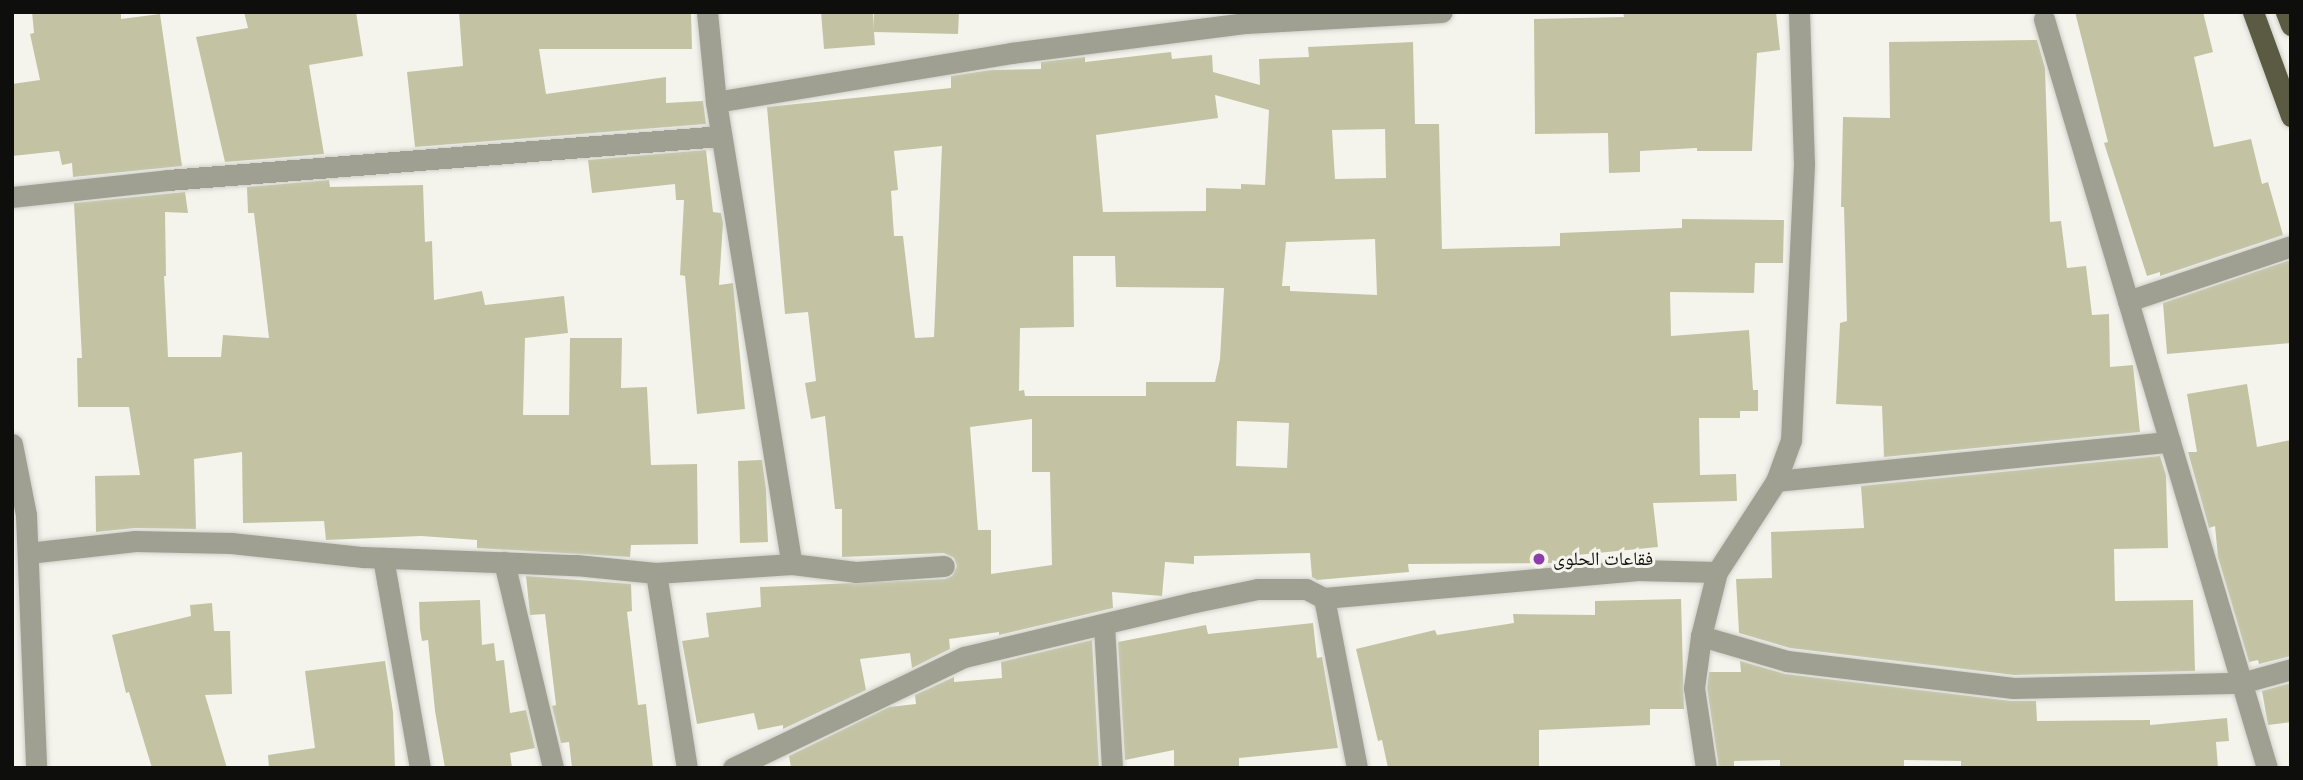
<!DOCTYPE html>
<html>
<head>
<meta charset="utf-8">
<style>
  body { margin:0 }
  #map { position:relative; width:2303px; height:780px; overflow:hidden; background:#f4f4ed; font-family:"IBM Plex Sans","Noto Naskh Arabic",sans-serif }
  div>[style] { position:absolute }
  .building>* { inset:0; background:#c3c3a4 }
  .roads { filter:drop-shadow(0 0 2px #cfcfc9) drop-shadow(0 0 2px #cfcfc9) }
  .minor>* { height:21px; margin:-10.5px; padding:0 10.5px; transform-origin:10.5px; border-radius:10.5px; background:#a0a092 }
  .major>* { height:21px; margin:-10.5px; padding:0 10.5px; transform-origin:10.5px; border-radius:10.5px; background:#5b5b44 }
  .dots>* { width:19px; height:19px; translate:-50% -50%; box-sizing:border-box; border:4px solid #f4f4ed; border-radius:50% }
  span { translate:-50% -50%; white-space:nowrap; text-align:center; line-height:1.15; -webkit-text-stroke:6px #f4f4ed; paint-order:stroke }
  .poi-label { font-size:19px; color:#0e0e0c }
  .left { translate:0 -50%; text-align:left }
  .frame { position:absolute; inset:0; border:14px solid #0e0e0c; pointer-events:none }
</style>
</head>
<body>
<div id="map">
  <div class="building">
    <i style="clip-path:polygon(32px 12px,121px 12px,121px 19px,160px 14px,182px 166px,73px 177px,72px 163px,62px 165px,59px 151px,12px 156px,12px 84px,40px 80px,30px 34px,34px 33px)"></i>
    <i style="clip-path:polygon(244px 12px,356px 12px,363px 56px,309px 65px,324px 154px,225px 162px,196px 37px,248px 28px)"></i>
    <i style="clip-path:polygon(459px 12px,691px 12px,692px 49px,539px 49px,546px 94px,666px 77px,666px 103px,703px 101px,706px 124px,415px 147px,407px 72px,463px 66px)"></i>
    <i style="clip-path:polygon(821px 12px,873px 12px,874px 29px,874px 12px,959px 12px,958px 34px,874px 32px,875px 45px,824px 49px)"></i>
    <i style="clip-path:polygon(1623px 12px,1776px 12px,1780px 50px,1757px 53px,1752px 151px,1697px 151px,1697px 148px,1640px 151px,1640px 172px,1609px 173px,1608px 133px,1535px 134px,1534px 19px,1624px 17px)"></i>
    <i style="clip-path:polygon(2075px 12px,2203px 12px,2213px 52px,2194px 57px,2214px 147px,2251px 139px,2262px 184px,2268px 182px,2283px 235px,2160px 276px,2160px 272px,2147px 276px,2104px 143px,2108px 142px)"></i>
    <i style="clip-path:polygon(2037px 40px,2045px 68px,2050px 222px,2061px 221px,2067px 268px,2086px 266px,2092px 315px,2109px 314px,2110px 367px,2133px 365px,2140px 432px,1884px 457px,1882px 406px,1836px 404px,1840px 323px,1847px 321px,1844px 207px,1841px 207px,1843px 117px,1890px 118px,1889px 42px)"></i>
    <i style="clip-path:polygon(evenodd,1413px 42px,1415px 124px,1439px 124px,1442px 249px,1560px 246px,1560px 233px,1682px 228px,1682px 219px,1784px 220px,1783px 263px,1755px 263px,1754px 293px,1670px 292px,1671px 336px,1749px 330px,1753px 390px,1758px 390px,1758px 411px,1740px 411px,1740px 418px,1699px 418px,1700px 475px,1736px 474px,1737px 501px,1653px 503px,1658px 547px,1567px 556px,1567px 563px,1408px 564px,1409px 572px,1317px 580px,1312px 577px,1310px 553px,1194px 556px,1194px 564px,1165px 562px,1162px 596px,1112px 592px,1113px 608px,999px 635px,999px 632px,949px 639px,950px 649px,912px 668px,910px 653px,860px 659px,866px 690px,783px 729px,783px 725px,758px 730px,754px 713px,697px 724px,682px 641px,709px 637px,706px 613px,761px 607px,760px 587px,945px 579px,952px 576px,957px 566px,954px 558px,944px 553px,842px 557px,842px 509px,835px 509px,825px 416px,811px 419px,805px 383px,816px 381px,808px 312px,785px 314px,767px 107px,951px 88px,951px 76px,991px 70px,1041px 69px,1041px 62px,1085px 57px,1085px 62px,1171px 52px,1172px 59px,1212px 55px,1213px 72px,1260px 85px,1259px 59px,1309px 57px,1308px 47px,1413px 42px,1215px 95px,1269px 110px,1265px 185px,1241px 184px,1241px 189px,1206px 188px,1206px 211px,1103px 212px,1096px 135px,1218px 118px,1215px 95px,1413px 42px,1385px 129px,1386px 178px,1335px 179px,1332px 130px,1385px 129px,1413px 42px,942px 146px,934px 337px,915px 338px,903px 236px,894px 236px,891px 191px,898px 190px,894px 151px,942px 146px,1413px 42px,1375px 239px,1377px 295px,1290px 291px,1290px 286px,1282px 286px,1286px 242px,1375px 239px,1413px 42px,1073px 256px,1115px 256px,1116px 287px,1224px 288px,1220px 359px,1215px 382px,1146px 382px,1146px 396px,1025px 396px,1024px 390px,1019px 391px,1020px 328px,1074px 327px,1073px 256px,1413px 42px,1032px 419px,1032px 472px,1050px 472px,1052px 565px,991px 574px,991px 530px,978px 530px,970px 427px,1032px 419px,1413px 42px,1237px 421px,1289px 423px,1287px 468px,1236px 466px,1237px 421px)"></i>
    <i style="clip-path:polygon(706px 150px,713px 212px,721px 213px,723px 223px,719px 285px,733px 283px,745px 409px,697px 414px,685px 276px,680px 275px,684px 200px,676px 200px,675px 184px,592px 193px,588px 160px)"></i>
    <i style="clip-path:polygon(329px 180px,330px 187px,423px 185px,425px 242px,432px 241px,434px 300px,482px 291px,485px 305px,564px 296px,568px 333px,525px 338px,523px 415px,569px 415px,570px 338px,622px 338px,621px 388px,647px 387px,651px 465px,697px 464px,698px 544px,631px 545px,630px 557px,477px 548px,477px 540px,421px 536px,326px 540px,324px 521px,243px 523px,242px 452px,194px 459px,196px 529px,135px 528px,96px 532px,95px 476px,140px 475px,129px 407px,78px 407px,77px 358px,82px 358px,74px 203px,185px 192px,188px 213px,165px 212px,166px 276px,164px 276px,168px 357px,221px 357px,223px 335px,269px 338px,254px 213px,248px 213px,247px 187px)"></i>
    <i style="clip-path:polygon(2290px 260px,2291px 343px,2167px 354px,2163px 303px)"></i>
    <i style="clip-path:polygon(2247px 384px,2257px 447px,2291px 440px,2291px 656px,2259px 664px,2258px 660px,2249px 662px,2218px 557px,2215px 526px,2209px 528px,2188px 452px,2197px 452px,2187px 394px)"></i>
    <i style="clip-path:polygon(2160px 456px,2166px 475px,2168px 548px,2114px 549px,2115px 601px,2193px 600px,2195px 671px,2014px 675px,1790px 648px,1739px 633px,1736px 579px,1772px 578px,1771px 532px,1864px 528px,1861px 486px)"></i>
    <i style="clip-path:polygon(762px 460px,766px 489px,768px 542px,740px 543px,738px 461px)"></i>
    <i style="clip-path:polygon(526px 576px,631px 584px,632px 611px,627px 612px,638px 705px,646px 704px,653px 768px,572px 768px,569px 742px,561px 743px,552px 706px,556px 705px,545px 614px,530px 615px)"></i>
    <i style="clip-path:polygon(1681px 599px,1684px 709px,1650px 709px,1650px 725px,1539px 730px,1539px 768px,1388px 768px,1382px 740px,1378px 741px,1356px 649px,1435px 630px,1437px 635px,1514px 623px,1513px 614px,1595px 615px,1595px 601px)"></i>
    <i style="clip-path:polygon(480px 600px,482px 645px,494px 643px,496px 661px,504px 660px,510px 713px,526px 710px,535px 748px,510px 753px,512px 768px,445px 768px,435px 711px,428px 640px,422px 641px,420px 629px,419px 602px)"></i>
    <i style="clip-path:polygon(212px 603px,214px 631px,230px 631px,232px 694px,205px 695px,227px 768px,152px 768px,129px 692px,126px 693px,112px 635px,191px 616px,190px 605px)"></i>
    <i style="clip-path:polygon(1313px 623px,1317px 658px,1322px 657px,1338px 748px,1239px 758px,1239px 768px,1174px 768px,1174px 750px,1125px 760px,1118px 642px,1206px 625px,1208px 634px)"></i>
    <i style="clip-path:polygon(1092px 640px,1099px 768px,791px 768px,789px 756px,889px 707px,916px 704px,915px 695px,954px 677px,954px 682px,1002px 678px,1001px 662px)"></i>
    <i style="clip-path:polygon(385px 661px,393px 712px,395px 768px,269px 768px,268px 755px,315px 748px,305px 671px)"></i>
    <i style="clip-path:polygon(1740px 661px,1785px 674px,2011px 701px,2036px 701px,2037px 721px,2150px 720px,2150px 725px,2227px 718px,2229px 741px,2216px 742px,2218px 768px,1961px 768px,1961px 761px,1904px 760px,1904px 768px,1780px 768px,1780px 760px,1734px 761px,1734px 768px,1719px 768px,1707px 688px,1709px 672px,1741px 672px)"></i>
    <i style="clip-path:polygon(2291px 683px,2291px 722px,2268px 725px,2262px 691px)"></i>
  </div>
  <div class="roads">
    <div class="minor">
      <i style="left:707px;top:12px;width:90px;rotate:84.3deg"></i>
      <i style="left:716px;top:102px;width:468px;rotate:80.7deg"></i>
      <i style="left:2044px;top:19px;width:781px;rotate:73.42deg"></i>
      <i style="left:716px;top:102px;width:299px;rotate:-9.4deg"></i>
      <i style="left:1011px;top:53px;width:237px;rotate:-7.3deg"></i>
      <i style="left:1246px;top:23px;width:196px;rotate:-3.2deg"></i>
      <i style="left:12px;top:197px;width:157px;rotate:-6.2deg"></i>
      <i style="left:168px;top:180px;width:555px;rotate:-4.55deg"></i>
      <i style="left:2128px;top:301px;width:172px;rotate:-18.6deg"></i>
      <i style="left:12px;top:444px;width:72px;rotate:78.8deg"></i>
      <i style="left:26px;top:515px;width:253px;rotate:87.7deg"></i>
      <i style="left:1776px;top:481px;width:396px;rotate:-5.7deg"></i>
      <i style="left:28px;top:553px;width:108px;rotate:-6.4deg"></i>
      <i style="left:135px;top:541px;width:96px;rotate:1.2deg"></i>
      <i style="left:231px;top:543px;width:133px;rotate:6.1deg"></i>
      <i style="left:363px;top:557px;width:213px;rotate:2.2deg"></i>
      <i style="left:576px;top:565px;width:80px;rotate:5.7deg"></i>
      <i style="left:656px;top:573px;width:136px;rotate:-3.8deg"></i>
      <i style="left:792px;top:564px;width:64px;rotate:7.1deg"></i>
      <i style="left:856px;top:572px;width:88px;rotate:-3.9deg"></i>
      <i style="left:383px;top:558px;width:213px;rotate:80deg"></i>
      <i style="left:504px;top:562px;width:212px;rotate:76.6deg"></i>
      <i style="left:656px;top:573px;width:197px;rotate:81deg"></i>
      <i style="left:1324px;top:598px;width:173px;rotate:79deg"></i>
      <i style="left:1104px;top:625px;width:143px;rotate:86.8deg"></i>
      <i style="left:1701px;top:636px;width:90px;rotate:16.2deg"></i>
      <i style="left:1787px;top:661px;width:228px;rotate:6.8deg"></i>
      <i style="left:2013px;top:688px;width:228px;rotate:-1.3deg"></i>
      <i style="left:2241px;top:683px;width:52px;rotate:-15.6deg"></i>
      <i style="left:733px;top:768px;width:256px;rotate:-25.7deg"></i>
      <i style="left:964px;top:657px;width:237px;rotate:-13.4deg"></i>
      <i style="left:1195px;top:602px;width:64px;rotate:-11.7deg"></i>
      <i style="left:1258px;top:589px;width:48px"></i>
      <i style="left:1306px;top:589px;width:20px;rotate:27deg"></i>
      <i style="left:1324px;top:598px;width:313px;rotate:-5.1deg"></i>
      <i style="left:1636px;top:570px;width:81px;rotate:1.4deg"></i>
      <i style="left:1706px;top:768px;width:81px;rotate:-98.5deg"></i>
      <i style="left:1694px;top:688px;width:52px;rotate:-82.3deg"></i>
      <i style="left:1701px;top:636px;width:66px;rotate:-76deg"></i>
      <i style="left:1717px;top:572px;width:108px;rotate:-57deg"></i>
      <i style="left:1776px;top:481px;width:44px;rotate:-69.9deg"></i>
      <i style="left:1791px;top:440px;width:276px;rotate:-87.3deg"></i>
      <i style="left:1804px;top:164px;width:152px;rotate:-91.9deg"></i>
    </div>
    <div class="major">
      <i style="left:2253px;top:12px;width:111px;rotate:69.9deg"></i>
      <i style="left:2286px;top:12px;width:14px;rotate:69deg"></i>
    </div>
  </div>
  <div class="dots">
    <i style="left:1539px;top:559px;background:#903dac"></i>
  </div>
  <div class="poi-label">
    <span class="left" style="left:1553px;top:559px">فقاعات الحلوى</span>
  </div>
  <div class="frame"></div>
</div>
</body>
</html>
